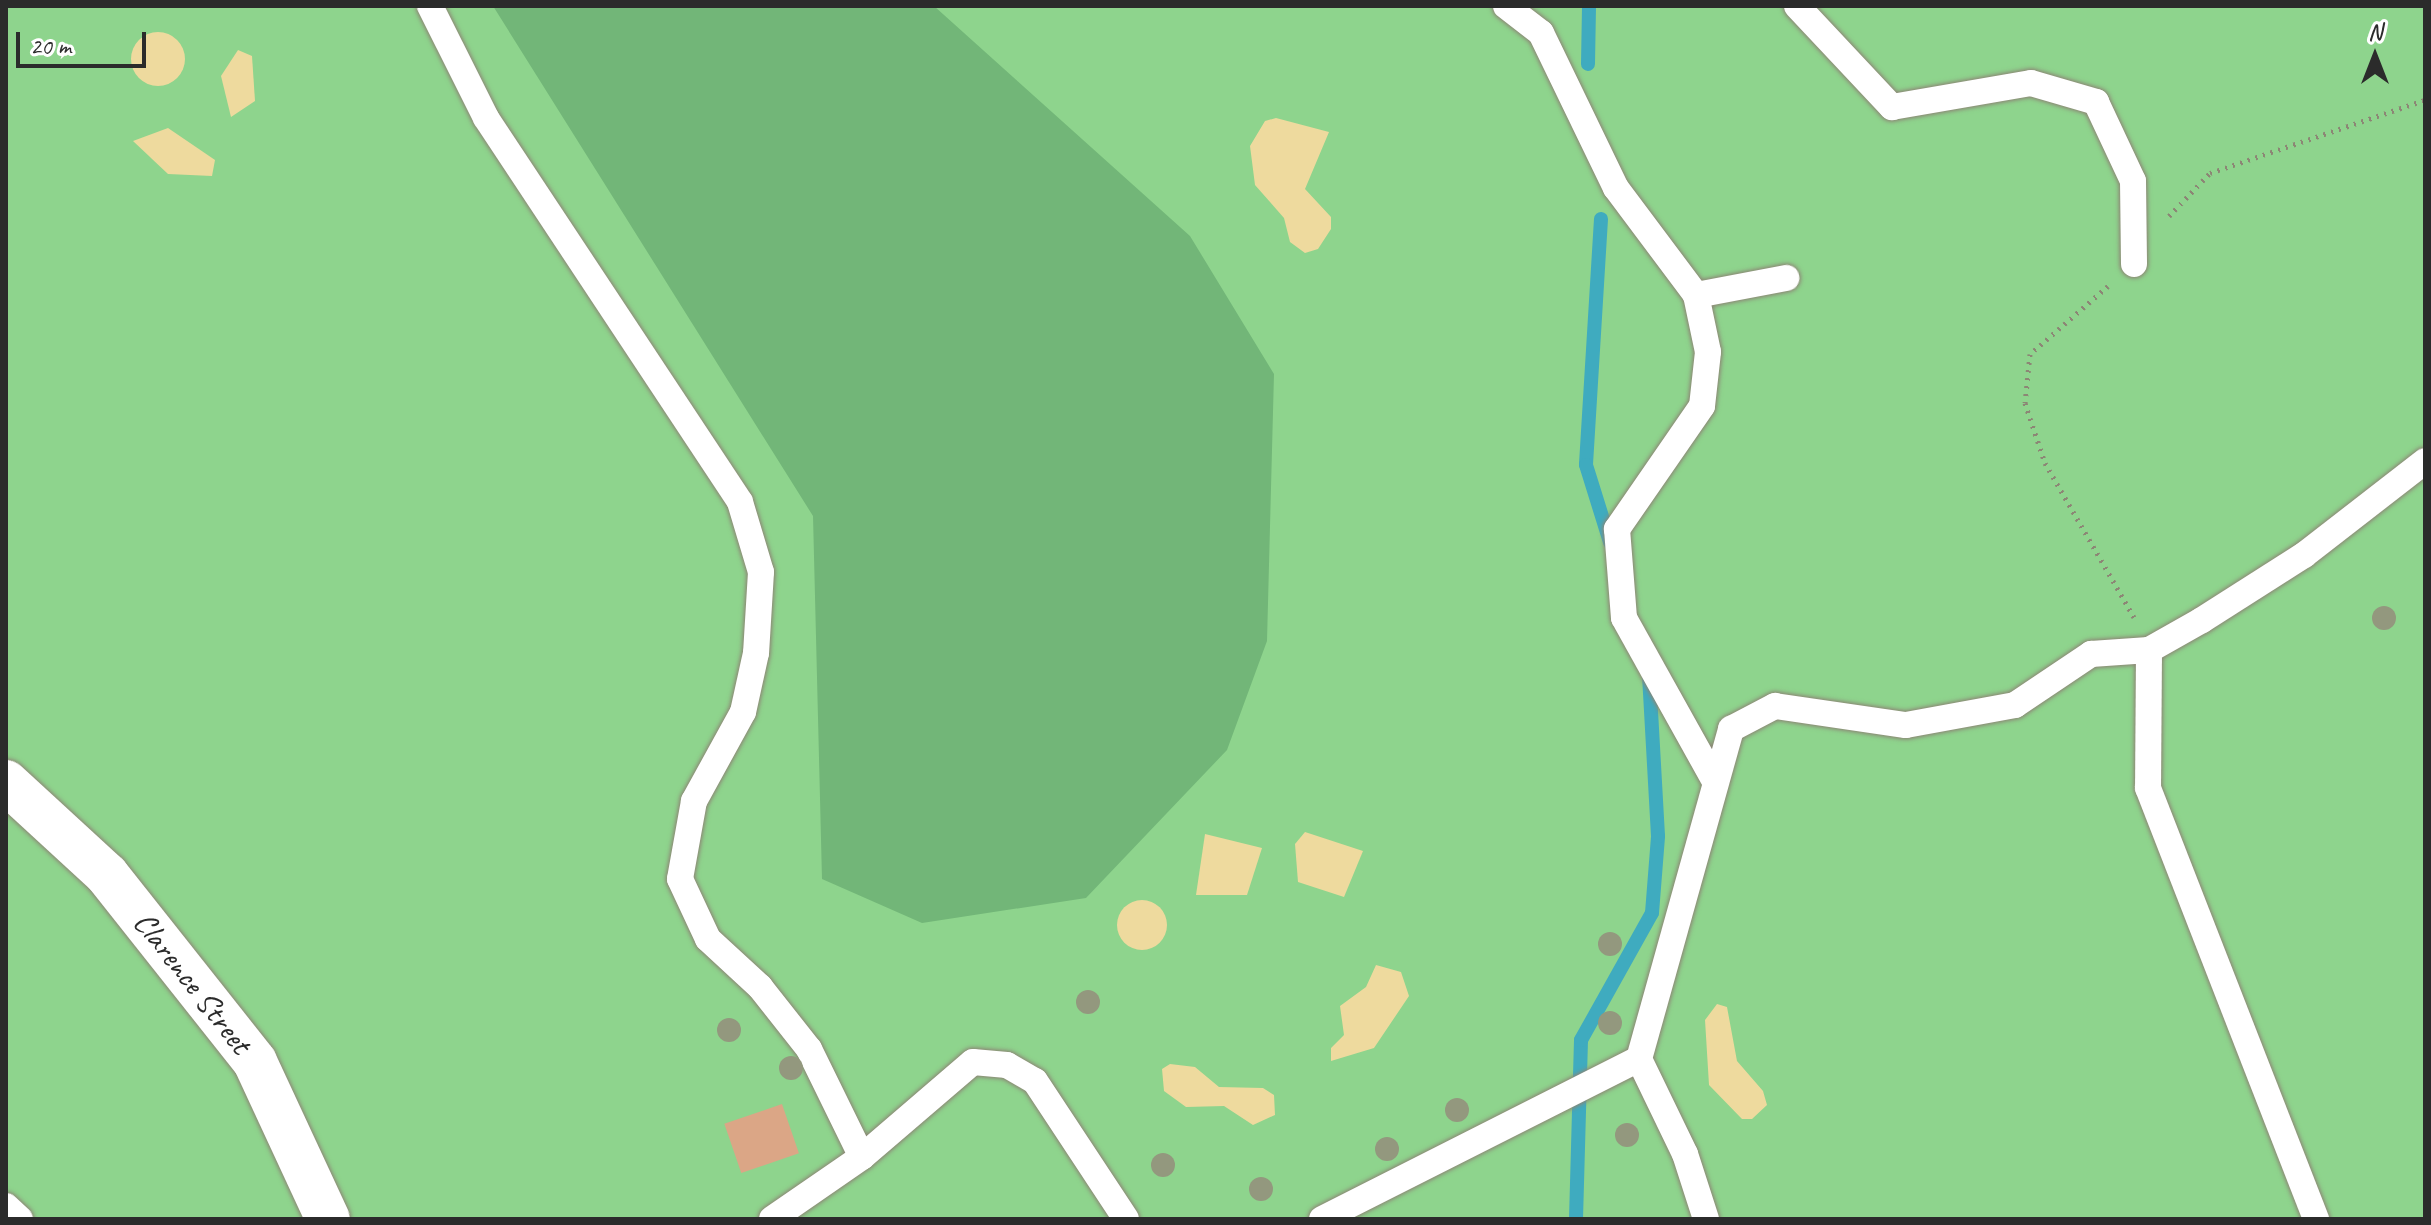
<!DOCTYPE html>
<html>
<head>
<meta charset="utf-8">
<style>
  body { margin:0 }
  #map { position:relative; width:2431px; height:1225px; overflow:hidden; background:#ede0bf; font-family:Caveat,sans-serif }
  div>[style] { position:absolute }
  .green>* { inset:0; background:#8ed48d; transform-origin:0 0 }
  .forest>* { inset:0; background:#72b678 }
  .sand>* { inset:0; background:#eeda9e }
  .round { border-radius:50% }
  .stream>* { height:14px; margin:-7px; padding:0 7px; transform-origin:7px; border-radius:7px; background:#3fabbf }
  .building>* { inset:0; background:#dba686; transform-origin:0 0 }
  .path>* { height:5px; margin-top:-2.5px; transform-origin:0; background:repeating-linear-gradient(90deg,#8c8675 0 2px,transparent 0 8px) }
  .roads { filter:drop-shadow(0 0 2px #8c8675) drop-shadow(0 0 2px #8c8675) }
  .service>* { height:26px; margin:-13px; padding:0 13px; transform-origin:13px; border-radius:13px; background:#fff }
  .tertiary>* { height:44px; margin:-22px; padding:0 22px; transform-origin:22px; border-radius:22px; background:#fff }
  .trees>* { width:24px; height:24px; margin:-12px; border-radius:50%; background:#93987e }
  span { translate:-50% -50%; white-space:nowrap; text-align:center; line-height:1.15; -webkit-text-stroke:7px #fff; paint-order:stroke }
  .street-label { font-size:32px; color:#2b2b2b }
  .frame { position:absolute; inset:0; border:8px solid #2b2b2b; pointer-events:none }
  .north { position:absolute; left:2335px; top:16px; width:80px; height:80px; -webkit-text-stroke:6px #fff; paint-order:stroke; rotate:0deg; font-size:22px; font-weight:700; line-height:32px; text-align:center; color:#2b2b2b }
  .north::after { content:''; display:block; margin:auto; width:28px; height:36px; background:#2b2b2b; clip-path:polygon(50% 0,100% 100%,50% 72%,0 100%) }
  .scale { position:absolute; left:16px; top:32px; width:130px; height:36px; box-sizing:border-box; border:4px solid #2b2b2b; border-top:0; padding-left:10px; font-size:24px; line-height:28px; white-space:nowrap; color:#2b2b2b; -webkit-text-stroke:6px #fff; paint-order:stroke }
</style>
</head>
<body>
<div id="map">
  <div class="green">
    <i style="left:6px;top:6px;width:2419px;height:1213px"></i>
  </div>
  <div class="forest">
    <i style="clip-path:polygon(493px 6px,934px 6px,1190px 236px,1274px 374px,1267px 641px,1227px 750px,1086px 898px,922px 923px,822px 879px,813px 516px)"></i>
  </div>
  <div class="sand">
    <i class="round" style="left:131px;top:32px;width:54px;height:54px"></i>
    <i style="clip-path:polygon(238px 50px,252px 56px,255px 101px,231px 117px,221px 76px)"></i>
    <i style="clip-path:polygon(1276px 118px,1329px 132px,1305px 189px,1331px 217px,1331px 229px,1318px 249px,1305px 253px,1290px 242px,1284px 218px,1255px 185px,1250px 146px,1265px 121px)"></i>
    <i style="clip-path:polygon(168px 128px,215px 160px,212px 176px,168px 174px,133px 141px)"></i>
    <i style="clip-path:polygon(1305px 832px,1363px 851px,1344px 897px,1298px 882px,1295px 844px)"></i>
    <i style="clip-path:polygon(1205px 834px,1262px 848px,1247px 895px,1196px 895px)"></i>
    <i class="round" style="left:1117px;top:900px;width:50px;height:50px"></i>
    <i style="clip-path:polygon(1376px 965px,1401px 972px,1409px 996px,1374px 1048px,1331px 1061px,1331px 1048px,1344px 1035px,1340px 1006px,1366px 987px)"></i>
    <i style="clip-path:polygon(1717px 1004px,1727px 1007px,1737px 1061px,1763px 1091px,1767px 1105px,1752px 1119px,1742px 1119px,1709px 1085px,1705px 1020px)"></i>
    <i style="clip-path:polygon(1170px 1064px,1195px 1067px,1219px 1087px,1263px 1088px,1274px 1095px,1275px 1115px,1253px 1125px,1224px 1106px,1186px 1107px,1164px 1091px,1162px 1069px)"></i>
  </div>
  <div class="stream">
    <i style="left:1588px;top:64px;width:58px;rotate:-89deg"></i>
    <i style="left:1601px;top:219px;width:246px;rotate:93.5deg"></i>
    <i style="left:1586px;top:465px;width:81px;rotate:72.7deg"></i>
    <i style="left:1576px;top:1219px;width:179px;rotate:-88.4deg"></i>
    <i style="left:1581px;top:1040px;width:145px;rotate:-60.8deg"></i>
    <i style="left:1652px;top:913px;width:77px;rotate:-85.5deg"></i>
    <i style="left:1658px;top:836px;width:163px;rotate:-93.2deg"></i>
  </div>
  <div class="building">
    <i style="left:782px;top:1104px;width:52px;height:61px;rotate:71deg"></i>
  </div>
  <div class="path">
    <i style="left:2169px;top:216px;width:59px;rotate:-46.4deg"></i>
    <i style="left:2210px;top:173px;width:227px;rotate:-18.8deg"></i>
    <i style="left:2108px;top:286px;width:103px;rotate:138.9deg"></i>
    <i style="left:2030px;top:354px;width:49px;rotate:95.8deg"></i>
    <i style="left:2025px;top:403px;width:63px;rotate:71.6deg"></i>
    <i style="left:2045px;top:463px;width:178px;rotate:60deg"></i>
  </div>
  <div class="roads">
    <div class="service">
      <i style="left:430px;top:6px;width:125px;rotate:63.4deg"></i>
      <i style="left:486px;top:118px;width:460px;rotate:56.5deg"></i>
      <i style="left:740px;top:502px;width:73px;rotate:73.3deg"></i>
      <i style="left:761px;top:572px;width:81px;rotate:93.5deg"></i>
      <i style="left:756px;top:653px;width:60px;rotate:102.4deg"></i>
      <i style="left:743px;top:712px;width:102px;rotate:118.8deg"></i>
      <i style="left:694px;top:801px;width:79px;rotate:100.2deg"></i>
      <i style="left:680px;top:879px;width:66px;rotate:65deg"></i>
      <i style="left:708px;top:939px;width:71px;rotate:42.7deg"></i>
      <i style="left:760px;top:987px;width:79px;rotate:51.7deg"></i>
      <i style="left:809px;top:1049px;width:120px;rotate:63.9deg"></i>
      <i style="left:1506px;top:6px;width:44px;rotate:37.6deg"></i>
      <i style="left:1541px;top:33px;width:172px;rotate:64.2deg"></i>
      <i style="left:1616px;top:188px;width:134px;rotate:53.2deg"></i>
      <i style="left:1696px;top:295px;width:58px;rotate:78.1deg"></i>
      <i style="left:1708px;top:352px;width:54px;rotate:96.3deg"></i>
      <i style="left:1702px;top:406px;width:150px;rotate:124.6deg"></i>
      <i style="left:1617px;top:529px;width:89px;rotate:85.5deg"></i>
      <i style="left:1624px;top:618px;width:185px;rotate:60.9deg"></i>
      <i style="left:1797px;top:6px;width:139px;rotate:46.8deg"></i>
      <i style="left:1892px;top:107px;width:141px;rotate:-9.8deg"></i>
      <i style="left:2031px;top:83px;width:68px;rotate:16.3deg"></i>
      <i style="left:2096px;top:102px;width:87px;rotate:64.9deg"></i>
      <i style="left:2133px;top:181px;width:83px;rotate:89.3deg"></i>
      <i style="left:1696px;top:295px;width:92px;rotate:-10.7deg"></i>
      <i style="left:2149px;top:650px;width:138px;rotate:90.4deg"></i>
      <i style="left:2148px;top:788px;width:463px;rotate:68.7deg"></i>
      <i style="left:6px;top:1206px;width:19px;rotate:43deg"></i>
      <i style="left:772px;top:1219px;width:109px;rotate:-34.6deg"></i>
      <i style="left:862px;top:1157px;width:146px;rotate:-40.6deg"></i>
      <i style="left:973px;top:1062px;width:34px;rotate:5deg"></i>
      <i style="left:1007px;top:1065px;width:32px;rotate:30deg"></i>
      <i style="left:1035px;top:1081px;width:165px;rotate:56.6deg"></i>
      <i style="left:1322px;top:1219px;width:355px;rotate:-26.8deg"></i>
      <i style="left:1706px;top:1219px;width:68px;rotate:-107.9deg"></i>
      <i style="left:1685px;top:1154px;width:106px;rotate:-115.8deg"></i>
      <i style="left:1639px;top:1059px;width:343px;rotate:-74.4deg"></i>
      <i style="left:1731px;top:729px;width:50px;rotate:-27.6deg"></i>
      <i style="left:1775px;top:706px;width:132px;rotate:8.3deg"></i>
      <i style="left:1906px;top:725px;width:111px;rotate:-10.4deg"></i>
      <i style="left:2015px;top:705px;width:92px;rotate:-33.9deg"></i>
      <i style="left:2091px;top:654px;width:58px;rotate:-3.9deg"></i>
      <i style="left:2149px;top:650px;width:61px;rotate:-29.5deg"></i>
      <i style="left:2202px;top:620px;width:121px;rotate:-32.5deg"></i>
      <i style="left:2304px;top:555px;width:153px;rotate:-37.8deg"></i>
    </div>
    <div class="tertiary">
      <i style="left:6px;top:782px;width:137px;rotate:42.6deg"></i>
      <i style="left:107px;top:875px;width:238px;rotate:51.6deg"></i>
      <i style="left:255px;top:1062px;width:173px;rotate:65.1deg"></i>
    </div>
  </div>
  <div class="trees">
    <i style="left:2384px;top:618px"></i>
    <i style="left:1610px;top:944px"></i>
    <i style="left:1088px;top:1002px"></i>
    <i style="left:1610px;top:1023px"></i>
    <i style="left:729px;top:1030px"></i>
    <i style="left:791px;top:1068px"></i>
    <i style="left:1457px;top:1110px"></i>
    <i style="left:1627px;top:1135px"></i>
    <i style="left:1387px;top:1149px"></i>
    <i style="left:1163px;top:1165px"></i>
    <i style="left:1261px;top:1189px"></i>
  </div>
  <div class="street-label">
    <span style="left:192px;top:983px;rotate:52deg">Clarence Street</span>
  </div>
  <div class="frame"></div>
  <div class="north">N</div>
  <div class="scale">20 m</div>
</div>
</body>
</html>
